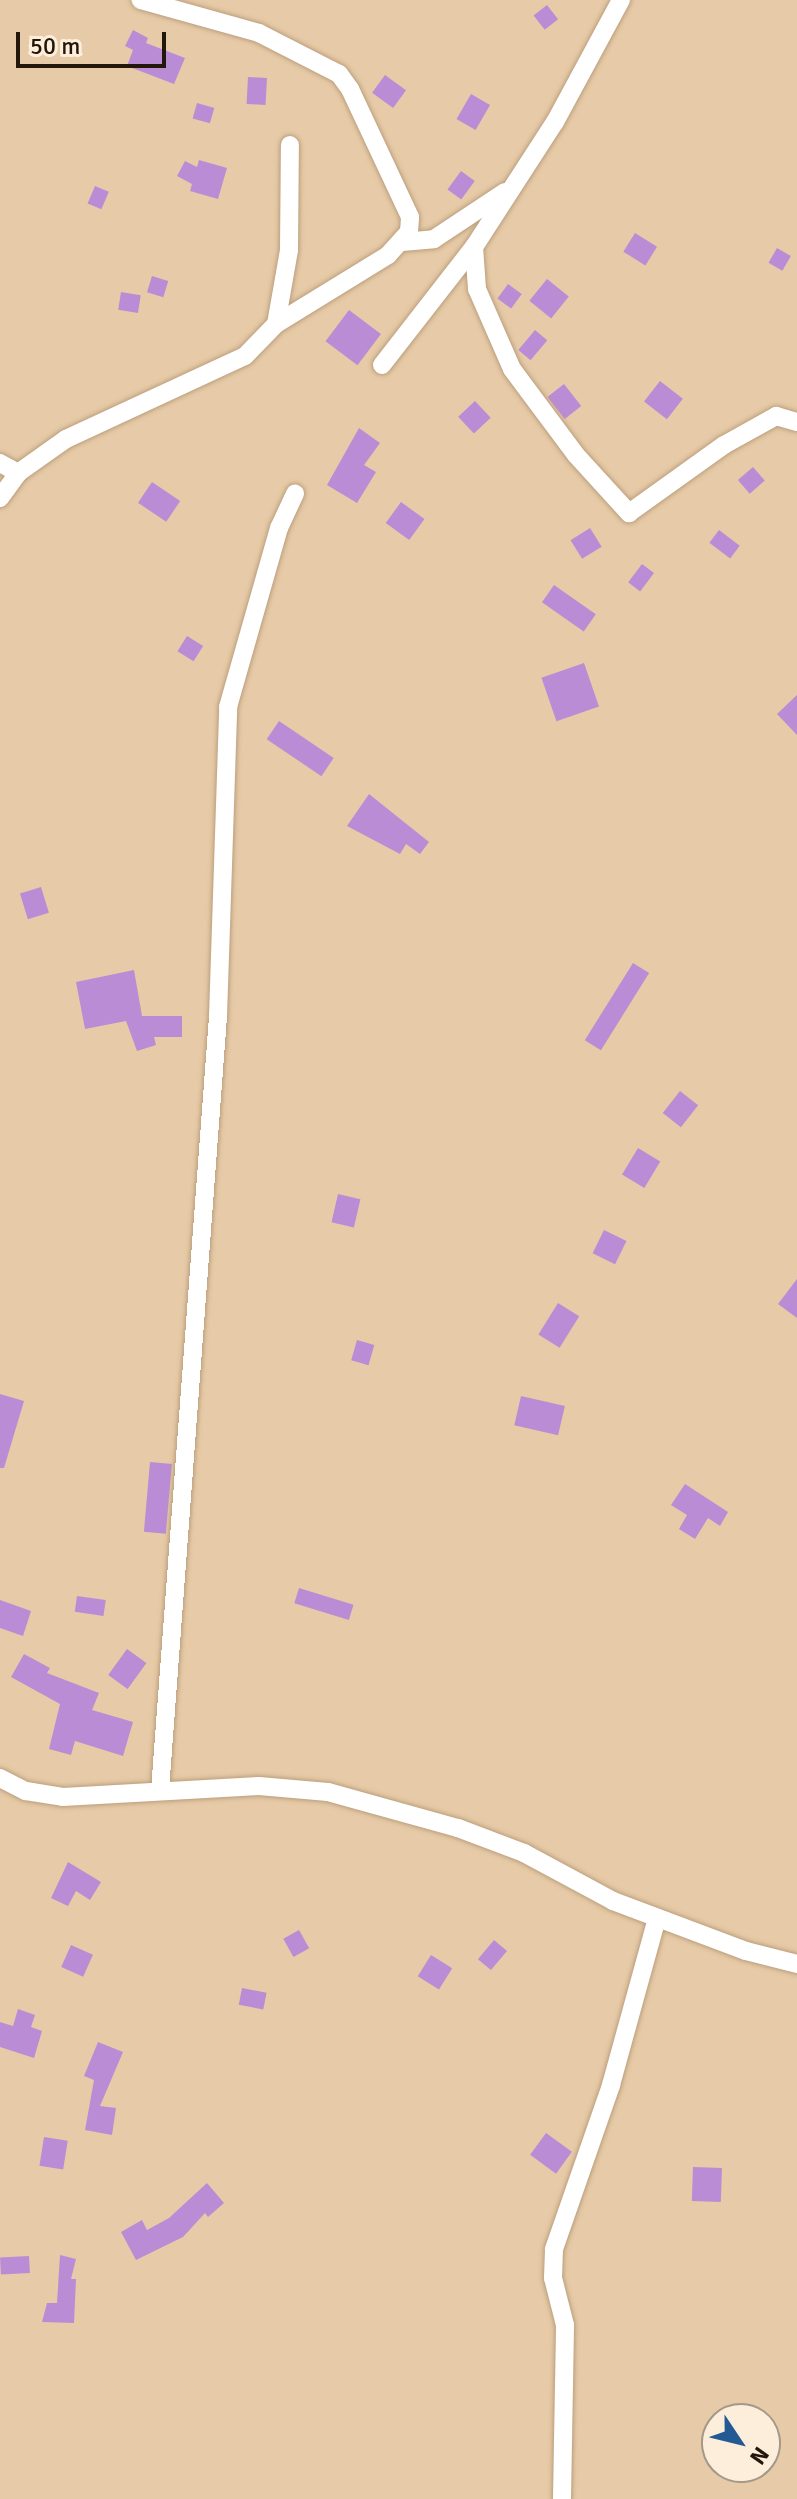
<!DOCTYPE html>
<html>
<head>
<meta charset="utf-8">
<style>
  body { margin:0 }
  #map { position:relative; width:797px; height:2499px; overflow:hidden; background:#e7caa7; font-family:Signika,sans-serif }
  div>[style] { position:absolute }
  .building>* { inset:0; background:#ba8cd6; transform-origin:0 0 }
  .roads { filter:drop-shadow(0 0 2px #bb9f7d) drop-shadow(0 0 2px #bb9f7d) }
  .minor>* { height:18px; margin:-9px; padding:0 9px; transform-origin:9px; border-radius:9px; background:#fff }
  span { translate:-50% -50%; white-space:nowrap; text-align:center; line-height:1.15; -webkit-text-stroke:6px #fdeedc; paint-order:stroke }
  .north { position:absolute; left:701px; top:2403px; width:80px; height:80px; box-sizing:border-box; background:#fdeedc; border:2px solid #a59888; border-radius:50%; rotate:125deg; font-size:22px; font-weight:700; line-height:32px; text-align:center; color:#22170a }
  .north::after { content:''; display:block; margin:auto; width:28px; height:36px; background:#245a93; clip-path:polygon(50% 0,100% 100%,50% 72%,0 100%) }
  .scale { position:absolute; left:16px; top:32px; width:150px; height:36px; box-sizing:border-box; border:4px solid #22170a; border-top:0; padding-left:10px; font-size:24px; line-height:28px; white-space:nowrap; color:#22170a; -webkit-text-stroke:6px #fdeedc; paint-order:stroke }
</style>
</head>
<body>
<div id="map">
  <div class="building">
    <i style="left:547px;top:5px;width:18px;height:17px;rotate:52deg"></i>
    <i style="clip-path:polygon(133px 30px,148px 38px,146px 43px,185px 58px,174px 84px,127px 66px,133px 50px,125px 46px)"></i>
    <i style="left:385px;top:75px;width:26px;height:22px;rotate:36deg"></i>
    <i style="left:248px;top:77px;width:19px;height:27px;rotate:3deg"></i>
    <i style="left:471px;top:94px;width:22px;height:29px;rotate:30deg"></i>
    <i style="left:197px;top:103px;width:18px;height:16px;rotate:16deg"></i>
    <i style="clip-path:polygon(199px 160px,227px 168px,218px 199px,190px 191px,192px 184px,177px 176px,185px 161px,197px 167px)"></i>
    <i style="left:461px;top:171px;width:17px;height:23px;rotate:36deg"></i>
    <i style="left:95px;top:186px;width:15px;height:19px;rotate:23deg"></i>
    <i style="left:635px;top:233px;width:26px;height:22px;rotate:32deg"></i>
    <i style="left:777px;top:248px;width:16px;height:17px;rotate:30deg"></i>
    <i style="left:152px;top:276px;width:17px;height:17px;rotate:17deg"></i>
    <i style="left:547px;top:279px;width:28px;height:28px;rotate:39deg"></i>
    <i style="left:508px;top:284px;width:17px;height:18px;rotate:36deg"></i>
    <i style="left:121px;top:292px;width:20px;height:18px;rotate:9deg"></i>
    <i style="left:349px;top:310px;width:40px;height:39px;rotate:37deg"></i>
    <i style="left:535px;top:330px;width:16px;height:26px;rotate:40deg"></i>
    <i style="left:660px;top:381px;width:29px;height:26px;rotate:38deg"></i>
    <i style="left:564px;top:384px;width:28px;height:21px;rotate:52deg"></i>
    <i style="left:475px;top:401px;width:23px;height:23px;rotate:47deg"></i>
    <i style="clip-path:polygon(359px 428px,380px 443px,364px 465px,376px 472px,357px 503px,327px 485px)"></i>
    <i style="left:753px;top:467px;width:18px;height:20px;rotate:49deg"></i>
    <i style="left:152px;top:482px;width:34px;height:25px;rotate:34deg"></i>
    <i style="left:401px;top:502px;width:29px;height:26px;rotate:36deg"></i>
    <i style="left:590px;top:528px;width:22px;height:23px;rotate:58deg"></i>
    <i style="left:719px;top:530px;width:26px;height:16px;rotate:37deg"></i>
    <i style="left:642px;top:564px;width:15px;height:23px;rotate:37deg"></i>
    <i style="left:554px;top:585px;width:51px;height:21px;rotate:35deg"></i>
    <i style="left:187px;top:636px;width:19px;height:18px;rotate:32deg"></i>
    <i style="left:584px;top:663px;width:46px;height:45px;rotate:71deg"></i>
    <i style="clip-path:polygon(797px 695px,797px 735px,777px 714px)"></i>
    <i style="left:279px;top:721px;width:66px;height:22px;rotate:34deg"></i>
    <i style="clip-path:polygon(369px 794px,429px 842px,420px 854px,406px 844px,400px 854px,347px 826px)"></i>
    <i style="left:41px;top:887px;width:27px;height:22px;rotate:73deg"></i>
    <i style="left:633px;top:963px;width:19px;height:91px;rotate:32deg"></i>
    <i style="clip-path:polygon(134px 970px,142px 1016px,182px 1016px,182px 1037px,154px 1037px,156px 1045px,137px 1051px,126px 1021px,85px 1029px,76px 982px)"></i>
    <i style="left:680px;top:1091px;width:23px;height:28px;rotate:38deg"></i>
    <i style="left:638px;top:1148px;width:26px;height:31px;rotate:31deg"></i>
    <i style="left:338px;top:1194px;width:23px;height:29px;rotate:13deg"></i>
    <i style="left:604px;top:1230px;width:25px;height:26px;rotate:26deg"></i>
    <i style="clip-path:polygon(797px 1279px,797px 1318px,778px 1304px)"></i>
    <i style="left:558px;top:1303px;width:25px;height:37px;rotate:32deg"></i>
    <i style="left:357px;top:1340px;width:18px;height:21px;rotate:16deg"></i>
    <i style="clip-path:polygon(0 1394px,24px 1401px,4px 1468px,0 1468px)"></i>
    <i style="left:521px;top:1396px;width:45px;height:30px;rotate:13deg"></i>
    <i style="left:150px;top:1462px;width:22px;height:70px;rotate:5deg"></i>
    <i style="clip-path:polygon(685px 1484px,728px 1512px,720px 1526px,708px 1518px,695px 1539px,679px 1529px,687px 1515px,671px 1505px)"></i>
    <i style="left:299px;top:1588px;width:57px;height:16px;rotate:17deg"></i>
    <i style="left:77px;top:1596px;width:29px;height:16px;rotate:8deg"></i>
    <i style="clip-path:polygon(0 1600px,31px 1611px,23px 1636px,0 1628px)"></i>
    <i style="left:127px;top:1649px;width:24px;height:32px;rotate:36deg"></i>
    <i style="clip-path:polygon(24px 1654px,50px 1668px,47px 1673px,99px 1693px,92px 1710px,133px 1722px,123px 1756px,75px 1741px,71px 1755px,49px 1749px,60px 1704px,11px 1677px)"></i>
    <i style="clip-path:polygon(68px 1862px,101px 1882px,90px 1900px,76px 1891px,68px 1906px,51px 1898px)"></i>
    <i style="left:299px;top:1930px;width:21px;height:18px;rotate:61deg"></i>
    <i style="left:494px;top:1940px;width:17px;height:25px;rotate:40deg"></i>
    <i style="left:71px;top:1945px;width:24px;height:24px;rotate:24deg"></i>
    <i style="left:431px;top:1955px;width:25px;height:25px;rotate:32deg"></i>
    <i style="left:242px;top:1988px;width:25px;height:17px;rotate:11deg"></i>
    <i style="clip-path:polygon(18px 2009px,35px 2015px,31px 2027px,42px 2031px,34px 2058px,0 2047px,0 2022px,13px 2026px)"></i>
    <i style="clip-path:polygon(98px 2042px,123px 2052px,100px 2106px,116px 2108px,112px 2135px,85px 2130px,94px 2080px,84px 2076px)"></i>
    <i style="left:546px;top:2133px;width:32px;height:27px;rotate:36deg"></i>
    <i style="left:44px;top:2137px;width:24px;height:29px;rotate:9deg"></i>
    <i style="left:693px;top:2167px;width:29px;height:34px;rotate:2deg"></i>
    <i style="clip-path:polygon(207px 2183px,224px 2203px,208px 2217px,205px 2213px,183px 2237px,136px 2260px,121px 2232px,142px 2220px,147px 2230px,169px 2218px)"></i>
    <i style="clip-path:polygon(60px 2255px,76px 2259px,71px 2279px,76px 2279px,74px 2323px,42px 2322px,47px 2303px,57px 2303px)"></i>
    <i style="left:29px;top:2256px;width:17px;height:29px;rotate:87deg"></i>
  </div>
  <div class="roads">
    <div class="minor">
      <i style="left:402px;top:242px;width:32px;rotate:-5deg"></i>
      <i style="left:434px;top:239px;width:85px;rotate:-33.5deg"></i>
      <i style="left:474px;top:247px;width:42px;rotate:85.9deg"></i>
      <i style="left:477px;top:289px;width:87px;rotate:66.4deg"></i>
      <i style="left:512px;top:369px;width:107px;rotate:53.3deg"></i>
      <i style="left:576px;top:455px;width:79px;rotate:47.6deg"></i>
      <i style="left:629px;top:513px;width:117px;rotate:-35.6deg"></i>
      <i style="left:724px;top:445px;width:60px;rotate:-29.1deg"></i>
      <i style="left:776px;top:416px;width:22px;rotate:16deg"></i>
      <i style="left:276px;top:324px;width:75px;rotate:-80deg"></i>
      <i style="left:289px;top:250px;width:105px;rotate:-89.5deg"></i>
      <i style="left:382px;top:365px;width:150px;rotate:-52.1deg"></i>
      <i style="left:474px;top:247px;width:149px;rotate:-57.1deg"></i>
      <i style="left:555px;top:122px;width:139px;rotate:-61.6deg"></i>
      <i style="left:0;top:463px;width:21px;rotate:29deg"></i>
      <i style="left:0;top:498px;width:31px;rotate:-54deg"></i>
      <i style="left:18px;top:473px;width:59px;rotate:-35.3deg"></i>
      <i style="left:66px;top:439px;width:197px;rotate:-24.9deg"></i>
      <i style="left:245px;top:356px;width:45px;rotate:-45.9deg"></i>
      <i style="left:276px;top:324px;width:132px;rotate:-31.6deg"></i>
      <i style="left:388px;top:255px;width:31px;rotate:-48deg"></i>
      <i style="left:409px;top:232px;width:15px;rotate:-86deg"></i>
      <i style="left:410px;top:217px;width:141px;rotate:-115.1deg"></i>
      <i style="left:350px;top:89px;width:19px;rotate:-126deg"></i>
      <i style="left:339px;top:74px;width:90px;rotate:-152.9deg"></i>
      <i style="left:259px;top:33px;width:123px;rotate:-164.4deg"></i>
      <i style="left:0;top:1778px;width:29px;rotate:27deg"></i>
      <i style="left:26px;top:1791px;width:37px;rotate:9deg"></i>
      <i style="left:63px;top:1797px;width:196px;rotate:-3.2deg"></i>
      <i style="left:259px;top:1786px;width:69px;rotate:5deg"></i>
      <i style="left:328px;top:1792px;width:135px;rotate:15.5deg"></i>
      <i style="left:458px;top:1828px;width:71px;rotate:20.7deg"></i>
      <i style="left:524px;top:1853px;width:101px;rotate:28.3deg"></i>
      <i style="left:613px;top:1901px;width:142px;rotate:20.6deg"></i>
      <i style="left:746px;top:1951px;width:53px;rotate:14.3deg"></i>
      <i style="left:160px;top:1790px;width:776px;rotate:-85.71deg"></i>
      <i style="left:218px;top:1016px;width:309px;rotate:-88.1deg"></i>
      <i style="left:228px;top:707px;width:186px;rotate:-74.1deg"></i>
      <i style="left:279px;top:528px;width:38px;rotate:-65deg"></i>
      <i style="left:562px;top:2499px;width:174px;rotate:-89deg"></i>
      <i style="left:565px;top:2325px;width:49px;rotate:-104.3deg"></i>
      <i style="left:553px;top:2278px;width:29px;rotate:-88deg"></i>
      <i style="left:554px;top:2249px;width:174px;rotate:-70.8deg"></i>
      <i style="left:611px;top:2085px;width:173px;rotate:-74.6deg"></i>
    </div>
  </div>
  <div class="north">N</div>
  <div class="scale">50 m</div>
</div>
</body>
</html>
